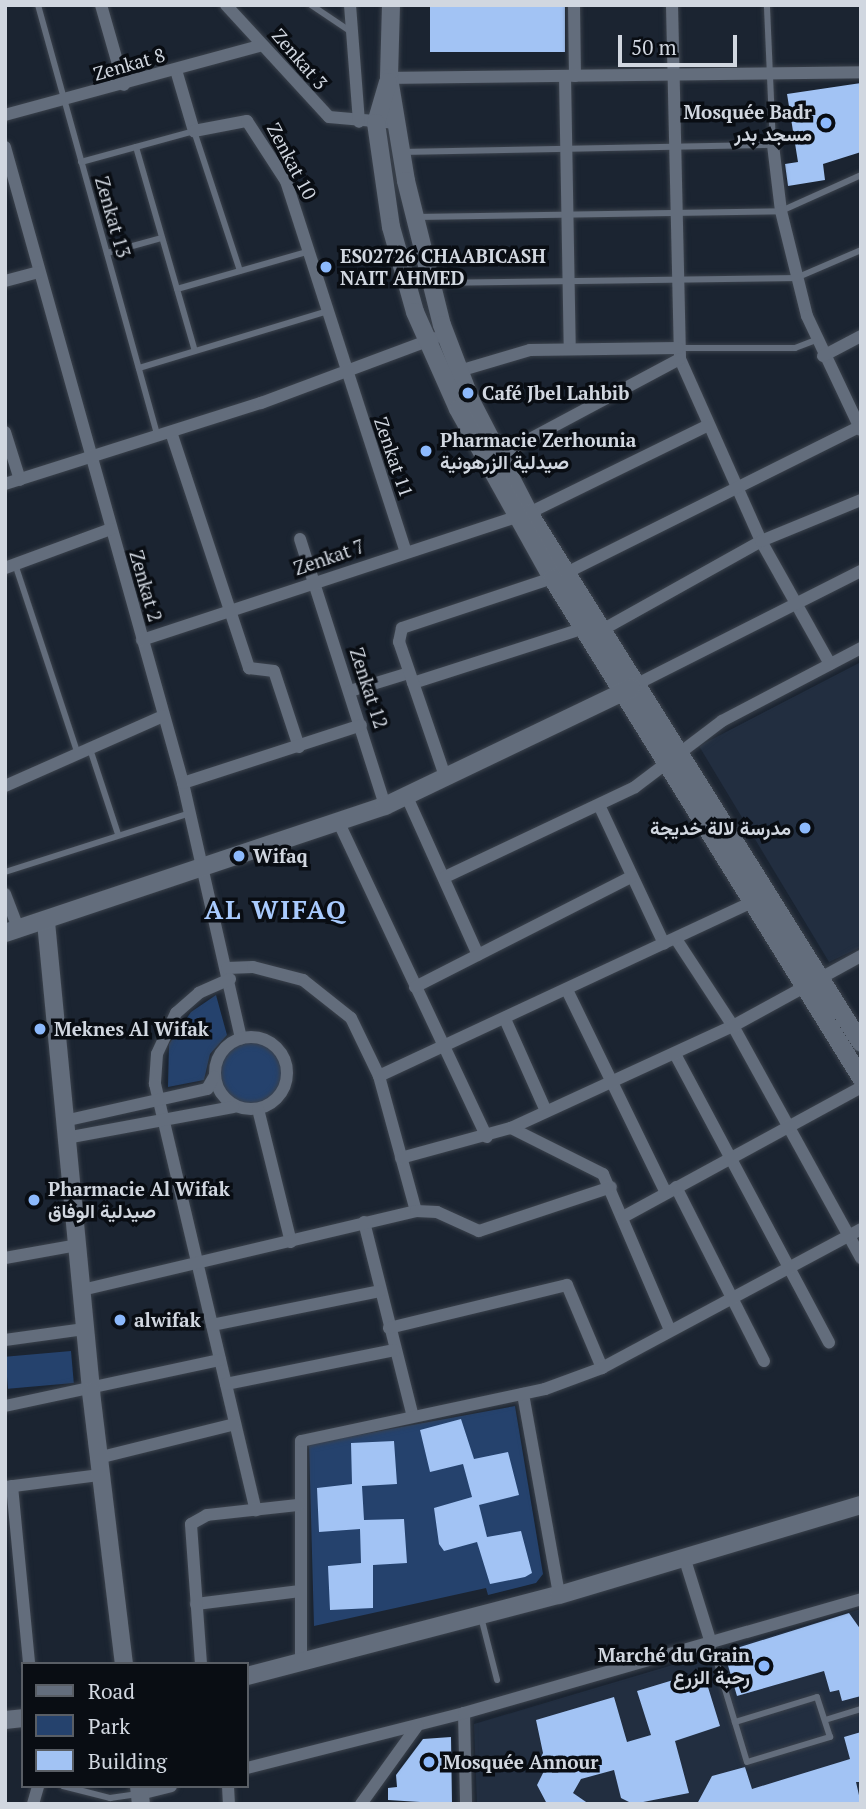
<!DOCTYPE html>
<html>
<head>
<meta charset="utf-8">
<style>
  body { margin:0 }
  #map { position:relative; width:866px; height:1809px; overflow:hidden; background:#1b2431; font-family:"PT Serif",Vazirmatn,serif }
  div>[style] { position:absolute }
  .built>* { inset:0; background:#222e40 }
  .green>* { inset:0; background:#25426d; transform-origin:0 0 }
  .round { border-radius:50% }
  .building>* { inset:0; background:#a2c3f4; transform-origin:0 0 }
  .roads { filter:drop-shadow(0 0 2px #3b424c) drop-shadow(0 0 2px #3b424c) }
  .lane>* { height:6px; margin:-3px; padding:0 3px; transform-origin:3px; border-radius:3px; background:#636d7c }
  .street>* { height:12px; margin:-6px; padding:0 6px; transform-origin:6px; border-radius:6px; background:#636d7c }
  .street>.ring { margin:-6px; padding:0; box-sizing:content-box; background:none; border:12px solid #636d7c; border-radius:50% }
  .secondary>* { height:18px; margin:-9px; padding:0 9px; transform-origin:9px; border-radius:9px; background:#636d7c }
  .dots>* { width:19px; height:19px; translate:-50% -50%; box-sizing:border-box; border:4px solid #090d13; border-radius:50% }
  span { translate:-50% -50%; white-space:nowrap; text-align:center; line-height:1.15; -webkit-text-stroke:7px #090d13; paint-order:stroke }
  .street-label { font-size:19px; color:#d1d7e0 }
  .poi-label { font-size:19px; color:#d1d7e0; font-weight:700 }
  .right { translate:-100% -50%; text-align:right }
  .left { translate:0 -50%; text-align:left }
  .district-label { font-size:26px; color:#a9cbfe; font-weight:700; letter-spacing:2px }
  .frame { position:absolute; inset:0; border:7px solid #d1d7e0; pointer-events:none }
  .legend { position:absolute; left:21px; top:1662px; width:228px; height:126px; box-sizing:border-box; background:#090d13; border:2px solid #595e65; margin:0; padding:9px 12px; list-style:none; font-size:21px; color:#d1d7e0 }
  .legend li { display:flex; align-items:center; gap:14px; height:35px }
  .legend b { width:35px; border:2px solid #595e65 }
  .scale { position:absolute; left:618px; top:35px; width:119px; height:32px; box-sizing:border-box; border:4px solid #d1d7e0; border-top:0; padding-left:9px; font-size:21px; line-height:24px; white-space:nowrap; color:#d1d7e0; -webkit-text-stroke:5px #090d13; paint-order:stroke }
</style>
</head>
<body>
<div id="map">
  <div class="built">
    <i style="clip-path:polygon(861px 662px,861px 947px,829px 962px,699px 746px)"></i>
    <i style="clip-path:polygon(861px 1609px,861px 1804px,477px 1804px,474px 1724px)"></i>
  </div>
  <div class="green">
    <i style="clip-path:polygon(216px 995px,227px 1035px,210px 1054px,204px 1080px,168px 1087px,169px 1044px,191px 1012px)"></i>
    <i class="round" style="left:220px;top:1042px;width:62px;height:62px"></i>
    <i style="left:71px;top:1351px;width:32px;height:66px;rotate:85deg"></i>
    <i style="clip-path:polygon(515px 1406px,543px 1574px,536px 1583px,488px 1595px,486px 1588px,314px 1626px,309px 1444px)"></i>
  </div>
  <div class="building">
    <i style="left:430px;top:5px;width:135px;height:47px"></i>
    <i style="clip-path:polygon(861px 83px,861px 152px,823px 164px,825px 180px,788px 186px,785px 164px,798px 162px,787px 94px)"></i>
    <i style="clip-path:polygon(461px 1419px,474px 1459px,508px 1452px,519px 1495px,479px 1505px,487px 1537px,521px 1531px,532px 1573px,525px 1577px,490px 1584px,477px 1542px,444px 1551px,439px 1544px,434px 1508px,472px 1497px,463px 1464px,430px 1472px,420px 1430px)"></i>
    <i style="clip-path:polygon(394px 1441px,397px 1484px,362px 1486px,364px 1520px,404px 1519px,407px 1563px,373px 1565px,373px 1608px,330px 1610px,328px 1566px,361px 1563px,360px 1529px,319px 1532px,317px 1488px,352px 1484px,351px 1443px)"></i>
    <i style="clip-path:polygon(849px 1613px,861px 1630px,861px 1696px,842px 1701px,839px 1690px,830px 1692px,824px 1671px,737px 1696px,724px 1652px)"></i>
    <i style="clip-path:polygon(703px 1671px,720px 1726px,675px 1741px,689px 1793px,633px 1804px,621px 1798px,614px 1770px,581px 1779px,573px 1793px,589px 1804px,547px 1804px,537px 1785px,546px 1767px,538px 1763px,543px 1753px,536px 1720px,614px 1697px,627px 1742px,651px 1735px,637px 1691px)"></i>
    <i style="clip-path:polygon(861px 1732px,861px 1782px,856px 1782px,861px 1804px,697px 1804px,712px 1776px,745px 1767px,752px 1789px,850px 1759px,844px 1737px)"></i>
    <i style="clip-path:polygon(451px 1737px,452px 1804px,388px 1800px,388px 1788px,397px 1787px,396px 1775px,423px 1739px)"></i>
  </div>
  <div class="roads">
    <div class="lane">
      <i style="left:38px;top:5px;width:446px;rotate:74.5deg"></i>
      <i style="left:311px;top:5px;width:50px;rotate:33.7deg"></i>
      <i style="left:136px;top:147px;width:212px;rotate:73.9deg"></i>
      <i style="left:404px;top:152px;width:369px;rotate:-1.1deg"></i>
      <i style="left:773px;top:145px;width:140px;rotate:-92.5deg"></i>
      <i style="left:81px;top:162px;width:117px;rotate:-15.3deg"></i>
      <i style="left:194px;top:131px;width:147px;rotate:71.8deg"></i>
      <i style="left:419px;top:217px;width:362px;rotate:-0.9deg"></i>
      <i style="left:781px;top:211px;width:88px;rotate:-24.2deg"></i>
      <i style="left:107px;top:253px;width:57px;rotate:-15.3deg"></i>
      <i style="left:433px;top:283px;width:363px;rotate:-0.8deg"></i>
      <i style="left:796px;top:278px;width:71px;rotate:-23.3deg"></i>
      <i style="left:177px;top:289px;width:138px;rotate:-15.9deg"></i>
      <i style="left:680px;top:348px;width:115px"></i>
      <i style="left:795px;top:348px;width:22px;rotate:-21deg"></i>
      <i style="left:139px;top:368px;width:194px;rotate:-16.8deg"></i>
      <i style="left:15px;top:564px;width:198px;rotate:71.7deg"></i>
      <i style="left:90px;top:749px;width:89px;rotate:71.8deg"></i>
      <i style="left:5px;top:872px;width:194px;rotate:-17.7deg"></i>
      <i style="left:481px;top:1617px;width:65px;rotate:75.7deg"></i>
      <i style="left:711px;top:1643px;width:124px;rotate:73.2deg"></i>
      <i style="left:747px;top:1762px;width:87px;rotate:-16.8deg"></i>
      <i style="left:830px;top:1737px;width:42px;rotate:-108deg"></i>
      <i style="left:817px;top:1697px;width:86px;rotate:163deg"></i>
      <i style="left:825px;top:1720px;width:38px;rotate:-17deg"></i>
      <i style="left:63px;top:1786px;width:49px;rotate:14.3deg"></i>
      <i style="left:110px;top:1798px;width:30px;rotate:-8deg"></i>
    </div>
    <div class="street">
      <i style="left:101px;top:5px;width:83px;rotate:74deg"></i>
      <i style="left:226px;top:5px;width:152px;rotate:47.4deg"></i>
      <i style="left:329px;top:117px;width:68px;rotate:5deg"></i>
      <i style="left:350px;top:5px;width:117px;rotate:85.6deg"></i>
      <i style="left:574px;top:5px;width:71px;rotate:89.2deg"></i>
      <i style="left:672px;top:5px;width:354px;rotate:88.7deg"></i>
      <i style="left:680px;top:359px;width:199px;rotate:66deg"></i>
      <i style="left:761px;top:541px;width:141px;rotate:60.7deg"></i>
      <i style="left:176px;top:70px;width:64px;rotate:73.6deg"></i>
      <i style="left:194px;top:131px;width:54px;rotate:-10.7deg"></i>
      <i style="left:247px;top:121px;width:72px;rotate:57deg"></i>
      <i style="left:286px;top:181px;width:390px;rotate:72.1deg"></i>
      <i style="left:565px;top:76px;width:273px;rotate:89deg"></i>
      <i style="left:389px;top:78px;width:472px;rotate:-0.7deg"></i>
      <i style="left:5px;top:115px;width:266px;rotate:-15.2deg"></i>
      <i style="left:773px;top:145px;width:66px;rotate:83.1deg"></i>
      <i style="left:781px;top:211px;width:108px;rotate:76.1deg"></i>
      <i style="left:807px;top:316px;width:126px;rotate:64.7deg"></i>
      <i style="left:5px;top:147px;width:660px;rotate:74.36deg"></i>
      <i style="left:183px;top:783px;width:262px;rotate:77.2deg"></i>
      <i style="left:5px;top:281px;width:34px;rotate:-15deg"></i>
      <i style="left:823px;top:356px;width:43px;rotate:-27.8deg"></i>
      <i style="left:459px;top:371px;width:74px;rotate:-16.5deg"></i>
      <i style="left:530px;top:350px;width:148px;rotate:-0.8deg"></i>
      <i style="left:5px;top:432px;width:50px;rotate:72.6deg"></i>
      <i style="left:171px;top:432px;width:249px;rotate:71.7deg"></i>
      <i style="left:249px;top:668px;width:25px;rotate:7deg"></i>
      <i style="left:274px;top:671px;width:80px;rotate:71.8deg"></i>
      <i style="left:498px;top:456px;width:206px;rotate:-28.1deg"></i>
      <i style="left:5px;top:484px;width:269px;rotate:-17.6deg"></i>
      <i style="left:261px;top:403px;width:186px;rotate:-20.5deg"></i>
      <i style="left:300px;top:539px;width:280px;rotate:72.3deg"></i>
      <i style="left:5px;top:568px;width:113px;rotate:-20.2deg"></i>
      <i style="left:566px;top:573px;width:327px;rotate:-26.5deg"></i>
      <i style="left:602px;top:630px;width:182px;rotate:-29.2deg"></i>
      <i style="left:761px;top:541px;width:108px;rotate:-22.3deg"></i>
      <i style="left:142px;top:640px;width:407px;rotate:-18.2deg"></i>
      <i style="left:529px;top:513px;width:200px;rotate:-26.1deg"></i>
      <i style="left:413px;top:683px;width:180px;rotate:-17.8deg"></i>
      <i style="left:637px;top:684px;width:251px;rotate:-26.8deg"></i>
      <i style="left:350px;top:691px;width:62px;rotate:-17deg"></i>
      <i style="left:446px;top:779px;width:145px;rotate:-108.9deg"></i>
      <i style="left:399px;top:642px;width:14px;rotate:-78deg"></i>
      <i style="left:402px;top:628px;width:158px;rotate:-18.4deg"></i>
      <i style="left:183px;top:783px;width:187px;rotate:-18deg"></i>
      <i style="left:5px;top:786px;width:173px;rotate:-23.9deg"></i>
      <i style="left:407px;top:797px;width:173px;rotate:65.8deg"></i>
      <i style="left:599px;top:805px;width:153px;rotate:64.9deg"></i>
      <i style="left:339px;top:823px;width:347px;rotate:64.8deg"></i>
      <i style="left:445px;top:877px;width:210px;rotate:-25.3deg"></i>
      <i style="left:635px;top:787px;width:109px;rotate:-37.2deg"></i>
      <i style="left:722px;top:721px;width:157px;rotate:-27.7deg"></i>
      <i style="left:5px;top:894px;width:39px;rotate:69deg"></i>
      <i style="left:676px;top:939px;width:104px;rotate:56.8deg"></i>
      <i style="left:733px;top:1026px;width:265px;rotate:61.1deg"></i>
      <i style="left:227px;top:968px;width:26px;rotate:-2deg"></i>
      <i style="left:253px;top:967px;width:52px;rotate:14.6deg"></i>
      <i style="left:303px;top:980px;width:61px;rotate:38.4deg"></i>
      <i style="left:351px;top:1018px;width:64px;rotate:64.2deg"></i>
      <i style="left:379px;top:1076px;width:140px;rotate:74.7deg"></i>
      <i style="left:230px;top:979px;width:34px;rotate:156deg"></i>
      <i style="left:199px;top:993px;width:30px;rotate:139deg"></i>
      <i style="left:176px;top:1013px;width:45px;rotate:114.9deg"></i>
      <i style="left:157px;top:1054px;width:30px;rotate:94deg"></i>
      <i style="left:155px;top:1084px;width:438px;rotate:76.7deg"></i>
      <i style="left:415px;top:987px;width:242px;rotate:-27deg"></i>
      <i style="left:567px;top:990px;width:226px;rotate:64deg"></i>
      <i style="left:505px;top:1019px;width:101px;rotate:66deg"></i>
      <i class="ring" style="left:215px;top:1037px;width:60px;height:60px"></i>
      <i style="left:675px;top:1054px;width:327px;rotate:61.9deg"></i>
      <i style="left:379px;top:1076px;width:409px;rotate:-25deg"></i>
      <i style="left:258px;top:1109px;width:137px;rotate:76.1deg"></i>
      <i style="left:64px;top:1121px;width:147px;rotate:-12.6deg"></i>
      <i style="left:207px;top:1089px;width:14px;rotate:-60deg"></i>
      <i style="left:511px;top:1128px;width:103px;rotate:26.6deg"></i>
      <i style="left:603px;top:1174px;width:170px;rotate:66.8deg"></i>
      <i style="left:66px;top:1138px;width:170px;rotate:-10.5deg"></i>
      <i style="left:401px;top:1158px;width:114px;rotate:-15.3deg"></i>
      <i style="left:511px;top:1128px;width:244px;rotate:-24.7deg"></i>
      <i style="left:733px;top:1026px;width:146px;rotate:-28.7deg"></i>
      <i style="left:676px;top:1187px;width:195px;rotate:63.2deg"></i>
      <i style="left:623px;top:1217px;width:271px;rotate:-28.6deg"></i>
      <i style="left:364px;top:1222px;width:197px;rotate:75.9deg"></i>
      <i style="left:5px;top:1258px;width:73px;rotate:-10.2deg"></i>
      <i style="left:82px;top:1290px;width:343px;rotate:-13.3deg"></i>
      <i style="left:416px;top:1211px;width:21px;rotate:3deg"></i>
      <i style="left:437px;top:1212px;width:46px;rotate:24.3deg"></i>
      <i style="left:479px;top:1231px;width:139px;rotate:-18.4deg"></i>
      <i style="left:212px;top:1325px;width:171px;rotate:-11.4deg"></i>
      <i style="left:389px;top:1328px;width:183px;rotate:-13.6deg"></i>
      <i style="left:567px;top:1285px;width:90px;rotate:67.1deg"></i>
      <i style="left:5px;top:1340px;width:80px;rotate:-7.9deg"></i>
      <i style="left:226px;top:1384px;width:172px;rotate:-11.4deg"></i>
      <i style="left:523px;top:1394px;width:204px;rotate:79.8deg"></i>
      <i style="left:5px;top:1406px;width:220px;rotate:-12.1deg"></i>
      <i style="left:98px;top:1458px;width:141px;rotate:-13.9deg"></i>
      <i style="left:12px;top:1486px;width:179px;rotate:84.5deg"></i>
      <i style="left:6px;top:1487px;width:95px;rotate:-7.3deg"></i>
      <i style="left:685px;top:1560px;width:87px;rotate:72.6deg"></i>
      <i style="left:196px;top:1604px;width:105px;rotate:-7.1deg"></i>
      <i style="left:301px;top:1662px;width:221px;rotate:-90deg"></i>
      <i style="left:301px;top:1441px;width:249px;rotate:-12deg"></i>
      <i style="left:545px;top:1389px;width:61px;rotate:-20.2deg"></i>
      <i style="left:602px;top:1368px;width:294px;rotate:-28.2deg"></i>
      <i style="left:201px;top:1664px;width:140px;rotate:-94.1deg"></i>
      <i style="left:191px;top:1524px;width:18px;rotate:-29deg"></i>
      <i style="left:207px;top:1515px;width:92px;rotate:-6.3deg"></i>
      <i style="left:464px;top:1713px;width:91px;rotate:88.7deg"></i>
      <i style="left:247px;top:1768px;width:224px;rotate:-14.2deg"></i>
      <i style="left:464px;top:1713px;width:413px;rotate:-16deg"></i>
      <i style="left:228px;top:1786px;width:18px;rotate:87deg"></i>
      <i style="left:140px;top:1794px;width:32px;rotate:-14deg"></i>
      <i style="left:33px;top:1804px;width:19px;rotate:-74deg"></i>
      <i style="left:361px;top:1804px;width:97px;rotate:-54.2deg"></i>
    </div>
    <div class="secondary">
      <i style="left:391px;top:5px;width:73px;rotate:91.6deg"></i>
      <i style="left:389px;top:78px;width:104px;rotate:80.6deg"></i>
      <i style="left:406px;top:181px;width:148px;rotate:76deg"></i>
      <i style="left:442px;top:325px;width:81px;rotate:69.1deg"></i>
      <i style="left:471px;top:401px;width:126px;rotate:62.6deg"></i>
      <i style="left:529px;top:513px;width:625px;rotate:57.94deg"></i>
      <i style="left:388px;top:82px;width:43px;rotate:106.3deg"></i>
      <i style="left:376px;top:123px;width:105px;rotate:81.8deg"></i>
      <i style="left:391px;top:227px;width:88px;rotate:74.2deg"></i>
      <i style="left:415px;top:312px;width:106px;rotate:66.1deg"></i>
      <i style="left:458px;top:409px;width:193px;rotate:60.9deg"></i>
      <i style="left:552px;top:578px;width:588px;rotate:58.28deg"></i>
      <i style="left:46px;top:922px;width:472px;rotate:84.5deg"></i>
      <i style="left:91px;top:1392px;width:274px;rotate:83.1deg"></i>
      <i style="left:5px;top:933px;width:401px;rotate:-18.5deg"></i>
      <i style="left:385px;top:806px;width:273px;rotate:-25.6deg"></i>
      <i style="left:247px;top:1676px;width:322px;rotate:-14.6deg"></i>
      <i style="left:559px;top:1595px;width:315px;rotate:-16.6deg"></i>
      <i style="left:5px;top:1720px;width:18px;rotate:-6deg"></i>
      <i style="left:139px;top:1786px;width:18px;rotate:84deg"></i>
    </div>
  </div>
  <div class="dots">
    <i style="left:826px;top:123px;background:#8cb9fc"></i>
    <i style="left:326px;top:267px;background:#8cb9fc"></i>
    <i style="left:468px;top:393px;background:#8cb9fc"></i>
    <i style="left:426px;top:451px;background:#8cb9fc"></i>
    <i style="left:805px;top:828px;background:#8cb9fc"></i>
    <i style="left:239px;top:856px;background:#8cb9fc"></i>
    <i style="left:40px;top:1029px;background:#8cb9fc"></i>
    <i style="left:34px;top:1200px;background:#8cb9fc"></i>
    <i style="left:120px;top:1320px;background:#8cb9fc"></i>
    <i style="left:764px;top:1666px;background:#8cb9fc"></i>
    <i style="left:429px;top:1762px;background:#8cb9fc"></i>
  </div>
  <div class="street-label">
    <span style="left:300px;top:59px;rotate:49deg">Zenkat 3</span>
    <span style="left:129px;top:64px;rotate:-16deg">Zenkat 8</span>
    <span style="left:292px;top:161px;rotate:62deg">Zenkat 10</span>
    <span style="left:113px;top:217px;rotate:74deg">Zenkat 13</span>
    <span style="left:394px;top:457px;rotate:71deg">Zenkat 11</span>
    <span style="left:329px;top:557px;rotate:-19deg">Zenkat 7</span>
    <span style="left:146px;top:586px;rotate:74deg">Zenkat 2</span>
    <span style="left:369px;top:688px;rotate:72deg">Zenkat 12</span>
  </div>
  <div class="poi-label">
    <span class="right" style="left:812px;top:123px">Mosquée Badr<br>مسجد بدر</span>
    <span class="left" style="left:340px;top:267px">ES02726 CHAABICASH<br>NAIT AHMED</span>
    <span class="left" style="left:482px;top:393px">Café Jbel Lahbib</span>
    <span class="left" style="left:440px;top:451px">Pharmacie Zerhounia<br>صيدلية الزرهونية</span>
    <span class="right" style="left:791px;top:828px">مدرسة لالة خديجة</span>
    <span class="left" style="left:253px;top:856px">Wifaq</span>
    <span class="left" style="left:54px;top:1029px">Meknes Al Wifak</span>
    <span class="left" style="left:48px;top:1200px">Pharmacie Al Wifak<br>صيدلية الوفاق</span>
    <span class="left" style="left:134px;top:1320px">alwifak</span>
    <span class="right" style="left:750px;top:1666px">Marché du Grain<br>رحبة الزرع</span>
    <span class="left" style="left:443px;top:1762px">Mosquée Annour</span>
  </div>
  <div class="district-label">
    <span style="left:276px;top:910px">AL WIFAQ</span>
  </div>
  <div class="frame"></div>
  <ul class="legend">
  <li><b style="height:9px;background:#636d7c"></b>Road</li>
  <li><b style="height:19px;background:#25426d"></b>Park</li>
  <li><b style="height:19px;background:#a2c3f4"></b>Building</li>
  </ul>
  <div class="scale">50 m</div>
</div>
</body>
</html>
